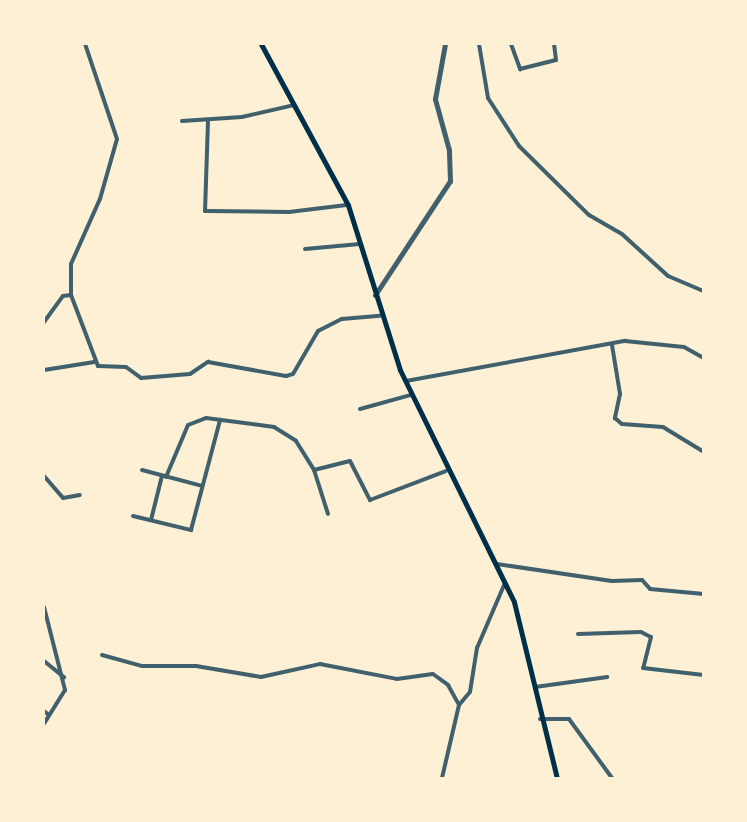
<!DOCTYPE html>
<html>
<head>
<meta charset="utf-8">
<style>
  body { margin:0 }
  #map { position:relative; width:747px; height:822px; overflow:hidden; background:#fdf0d5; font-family:"IBM Plex Serif",serif }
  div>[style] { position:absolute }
  .minor>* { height:4px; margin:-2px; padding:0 2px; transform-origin:2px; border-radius:2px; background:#3f606c }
  .tertiary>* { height:5px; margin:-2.5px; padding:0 2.5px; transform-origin:2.5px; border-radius:2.5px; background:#3f606c }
  .secondary>* { height:5px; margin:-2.5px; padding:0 2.5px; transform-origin:2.5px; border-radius:2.5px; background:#003049 }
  span { translate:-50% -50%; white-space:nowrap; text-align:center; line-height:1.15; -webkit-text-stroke:6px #fdf0d5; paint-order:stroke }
  .frame { position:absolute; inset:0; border:45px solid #fdf0d5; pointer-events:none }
</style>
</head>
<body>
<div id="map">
  <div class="minor">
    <i style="left:479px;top:44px;width:55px;rotate:80.5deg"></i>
    <i style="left:488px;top:98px;width:57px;rotate:57.1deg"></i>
    <i style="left:519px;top:146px;width:98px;rotate:44.6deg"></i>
    <i style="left:589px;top:215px;width:38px;rotate:30deg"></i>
    <i style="left:622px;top:234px;width:62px;rotate:42.4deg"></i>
    <i style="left:668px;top:276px;width:39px;rotate:23deg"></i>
    <i style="left:511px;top:44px;width:27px;rotate:70deg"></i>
    <i style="left:520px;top:69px;width:37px;rotate:-14deg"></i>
    <i style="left:556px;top:60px;width:16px;rotate:-97deg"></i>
    <i style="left:182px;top:121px;width:60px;rotate:-3.8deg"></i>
    <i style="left:242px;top:117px;width:53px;rotate:-13deg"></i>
    <i style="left:208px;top:121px;width:90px;rotate:91.9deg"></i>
    <i style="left:205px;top:211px;width:84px;rotate:0.7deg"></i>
    <i style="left:289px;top:212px;width:58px;rotate:-6.9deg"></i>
    <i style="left:305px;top:249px;width:55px;rotate:-5.2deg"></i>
    <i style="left:71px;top:295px;width:76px;rotate:69.2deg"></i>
    <i style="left:98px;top:366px;width:28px;rotate:2deg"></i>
    <i style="left:126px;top:367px;width:19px;rotate:36deg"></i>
    <i style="left:141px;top:378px;width:49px;rotate:-4.7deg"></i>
    <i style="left:190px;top:374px;width:22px;rotate:-34deg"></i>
    <i style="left:208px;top:362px;width:79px;rotate:10.2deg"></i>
    <i style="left:286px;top:376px;width:7px;rotate:-16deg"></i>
    <i style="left:293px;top:374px;width:50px;rotate:-59.8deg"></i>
    <i style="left:318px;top:331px;width:27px;rotate:-27deg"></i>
    <i style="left:342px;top:319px;width:38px;rotate:-5deg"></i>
    <i style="left:44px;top:322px;width:32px;rotate:-54deg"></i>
    <i style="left:63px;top:296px;width:8px;rotate:-7deg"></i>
    <i style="left:71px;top:295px;width:31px;rotate:-90deg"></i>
    <i style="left:71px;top:264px;width:71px;rotate:-66deg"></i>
    <i style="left:100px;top:199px;width:62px;rotate:-74.2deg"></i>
    <i style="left:117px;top:139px;width:100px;rotate:-108.6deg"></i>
    <i style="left:612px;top:345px;width:50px;rotate:80.7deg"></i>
    <i style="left:620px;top:394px;width:25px;rotate:102deg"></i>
    <i style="left:615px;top:418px;width:9px;rotate:41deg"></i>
    <i style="left:622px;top:424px;width:41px;rotate:4.2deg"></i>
    <i style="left:663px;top:427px;width:48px;rotate:31.4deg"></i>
    <i style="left:44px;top:370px;width:51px;rotate:-9.1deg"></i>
    <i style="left:406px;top:381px;width:223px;rotate:-10.4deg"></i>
    <i style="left:625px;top:341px;width:59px;rotate:5.8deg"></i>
    <i style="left:684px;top:347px;width:23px;rotate:29deg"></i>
    <i style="left:360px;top:409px;width:53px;rotate:-15.4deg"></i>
    <i style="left:142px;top:470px;width:62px;rotate:14.9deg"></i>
    <i style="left:314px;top:470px;width:37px;rotate:-14deg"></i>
    <i style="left:350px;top:461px;width:44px;rotate:62.9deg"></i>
    <i style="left:370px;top:500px;width:81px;rotate:-20.9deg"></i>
    <i style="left:44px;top:476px;width:29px;rotate:49deg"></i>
    <i style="left:63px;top:498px;width:17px;rotate:-10deg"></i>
    <i style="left:166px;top:477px;width:56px;rotate:-67.1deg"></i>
    <i style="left:188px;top:425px;width:19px;rotate:-21deg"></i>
    <i style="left:206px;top:418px;width:69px;rotate:7.5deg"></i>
    <i style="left:274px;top:427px;width:26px;rotate:32deg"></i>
    <i style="left:296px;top:441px;width:34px;rotate:58deg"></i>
    <i style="left:314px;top:470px;width:46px;rotate:72.3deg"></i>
    <i style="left:133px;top:516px;width:60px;rotate:13.6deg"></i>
    <i style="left:191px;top:530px;width:114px;rotate:-75.2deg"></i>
    <i style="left:151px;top:520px;width:45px;rotate:-76deg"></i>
    <i style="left:497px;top:564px;width:116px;rotate:8.4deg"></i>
    <i style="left:612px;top:581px;width:30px;rotate:-2deg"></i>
    <i style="left:642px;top:580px;width:12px;rotate:48deg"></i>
    <i style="left:650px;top:589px;width:54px;rotate:5.3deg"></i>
    <i style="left:44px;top:607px;width:86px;rotate:75.8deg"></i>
    <i style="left:65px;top:690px;width:39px;rotate:122deg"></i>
    <i style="left:578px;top:634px;width:63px;rotate:-1.8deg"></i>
    <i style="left:641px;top:632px;width:11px;rotate:27deg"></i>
    <i style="left:651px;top:637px;width:32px;rotate:104deg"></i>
    <i style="left:643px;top:668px;width:61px;rotate:6.5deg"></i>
    <i style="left:102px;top:655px;width:41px;rotate:15.4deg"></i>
    <i style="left:142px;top:666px;width:54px"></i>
    <i style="left:196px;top:666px;width:66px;rotate:9.6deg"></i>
    <i style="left:261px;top:677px;width:60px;rotate:-12.4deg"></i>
    <i style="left:320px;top:664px;width:78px;rotate:11deg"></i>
    <i style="left:397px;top:679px;width:36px;rotate:-8deg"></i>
    <i style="left:433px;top:674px;width:19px;rotate:36deg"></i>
    <i style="left:448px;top:685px;width:23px;rotate:61deg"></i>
    <i style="left:44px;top:661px;width:26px;rotate:39deg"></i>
    <i style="left:535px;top:687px;width:73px;rotate:-7.9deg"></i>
    <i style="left:44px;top:711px;width:6px;rotate:39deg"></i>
    <i style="left:540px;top:719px;width:29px"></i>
    <i style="left:569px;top:719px;width:73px;rotate:53.9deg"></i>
    <i style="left:442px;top:778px;width:75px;rotate:-76.9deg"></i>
    <i style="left:459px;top:705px;width:17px;rotate:-50deg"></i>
    <i style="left:470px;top:692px;width:45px;rotate:-81deg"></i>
    <i style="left:477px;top:648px;width:71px;rotate:-66.7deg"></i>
  </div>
  <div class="tertiary">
    <i style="left:375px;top:295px;width:136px;rotate:-56.7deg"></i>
    <i style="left:450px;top:181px;width:31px;rotate:-92deg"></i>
    <i style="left:449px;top:150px;width:53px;rotate:-105.4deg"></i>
    <i style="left:435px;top:99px;width:56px;rotate:-79.7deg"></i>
  </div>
  <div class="secondary">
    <i style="left:261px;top:44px;width:183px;rotate:61.6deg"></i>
    <i style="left:348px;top:205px;width:173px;rotate:72.5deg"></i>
    <i style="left:400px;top:370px;width:258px;rotate:63.8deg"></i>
    <i style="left:514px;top:602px;width:181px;rotate:76.3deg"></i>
  </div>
  <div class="frame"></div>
</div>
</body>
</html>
